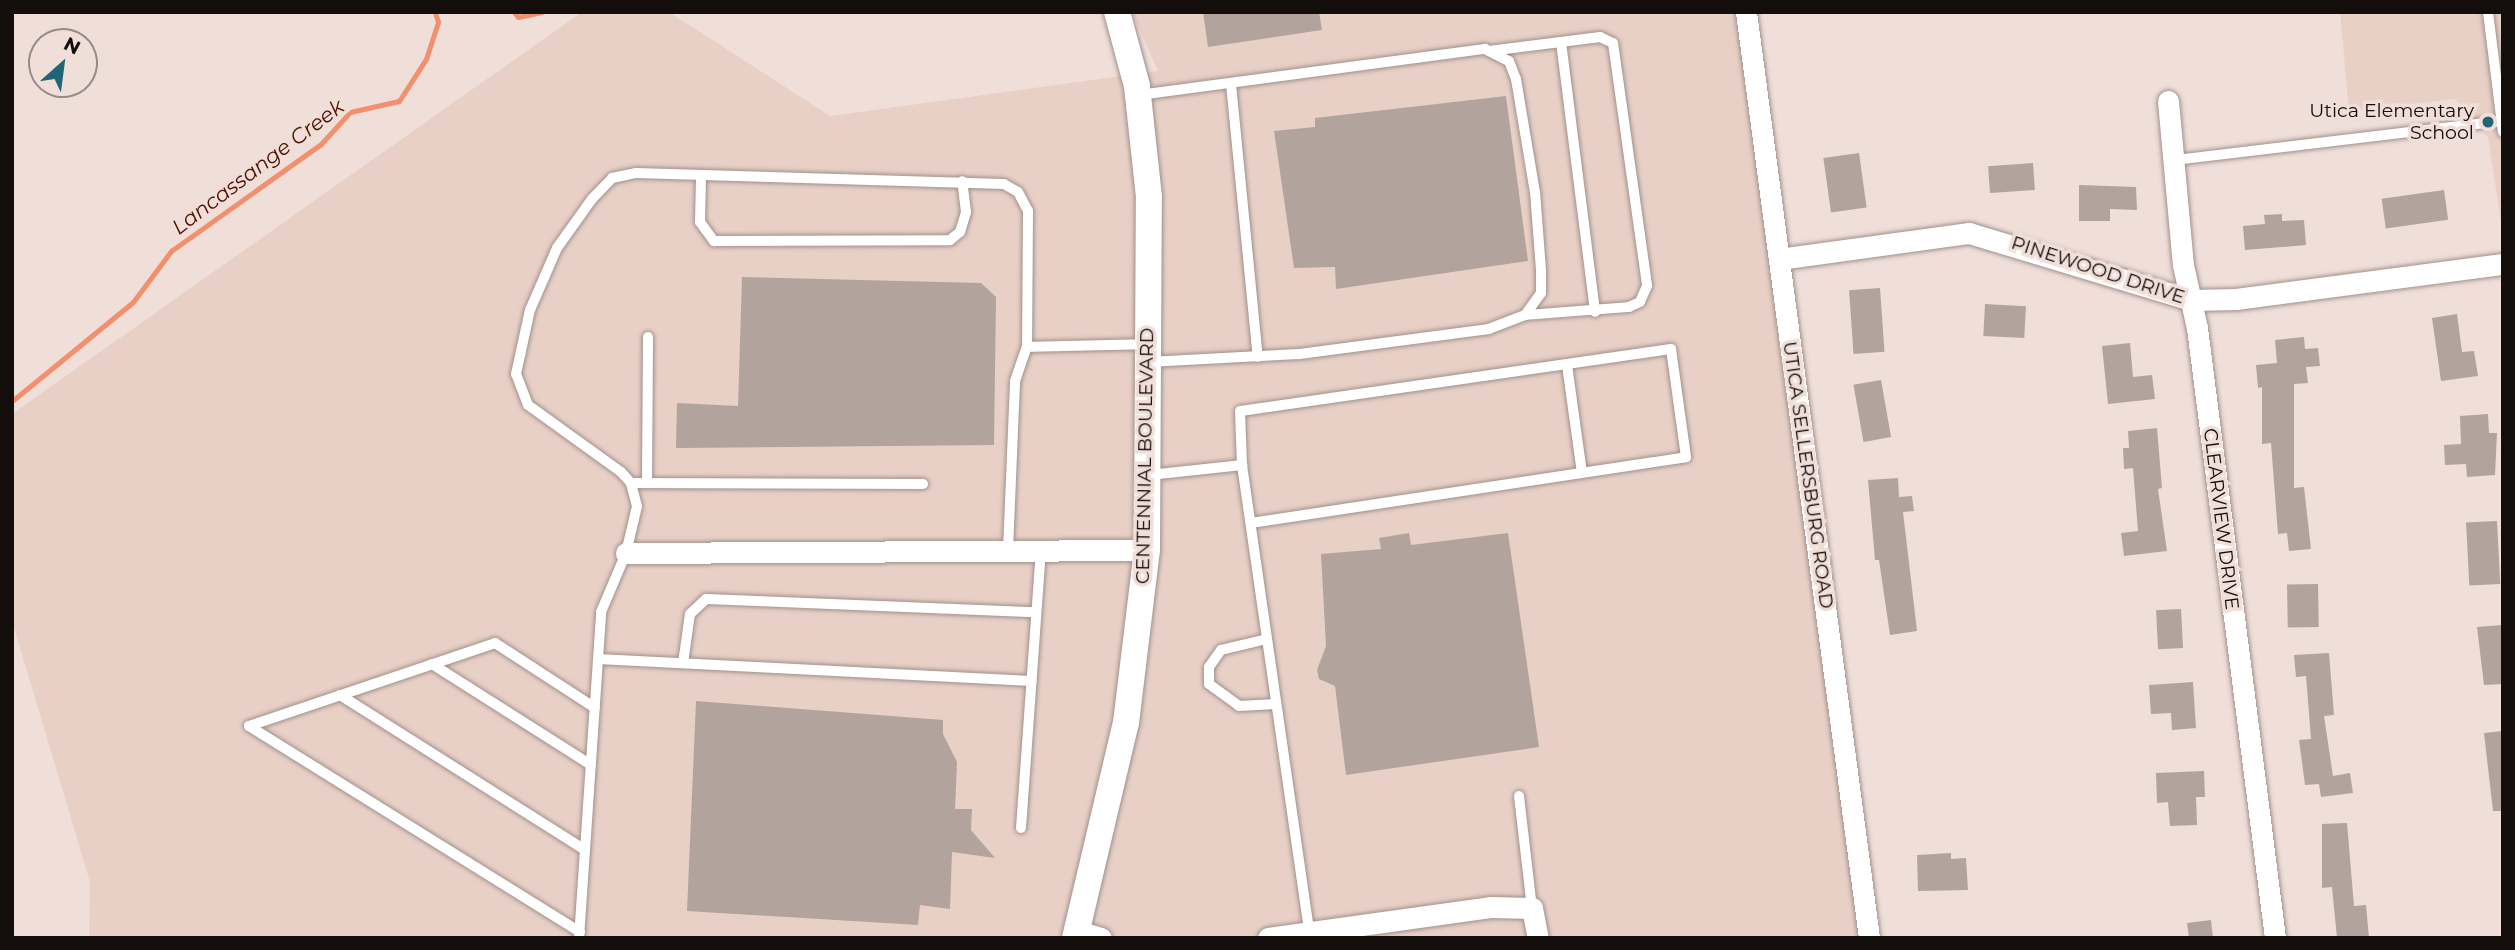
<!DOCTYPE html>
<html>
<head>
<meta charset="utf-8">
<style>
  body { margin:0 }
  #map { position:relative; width:2515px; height:950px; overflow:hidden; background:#f0ded9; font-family:Montserrat,sans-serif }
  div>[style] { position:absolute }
  .built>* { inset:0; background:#e9d0c7 }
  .stream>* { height:5px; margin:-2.5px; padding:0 2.5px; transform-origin:2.5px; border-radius:2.5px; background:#f2906e }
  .building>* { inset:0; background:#b3a39d; transform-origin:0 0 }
  .roads { filter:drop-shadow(0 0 2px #a0918b) drop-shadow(0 0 2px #a0918b) }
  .service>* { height:10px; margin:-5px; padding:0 5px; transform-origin:5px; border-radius:5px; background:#fff }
  .minor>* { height:21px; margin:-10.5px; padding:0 10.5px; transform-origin:10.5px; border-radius:10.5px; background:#fff }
  .tertiary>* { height:26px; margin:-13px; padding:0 13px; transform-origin:13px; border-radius:13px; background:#fff }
  .dots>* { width:19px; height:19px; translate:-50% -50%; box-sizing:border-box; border:4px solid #f0ded9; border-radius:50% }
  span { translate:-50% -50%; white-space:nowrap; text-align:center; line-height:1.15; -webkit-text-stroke:7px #f0ded9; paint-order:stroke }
  .poi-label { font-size:19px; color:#130d0b }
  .right { translate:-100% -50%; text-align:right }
  .street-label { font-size:19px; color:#130d0b }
  .water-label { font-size:21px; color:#4f1200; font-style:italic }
  .frame { position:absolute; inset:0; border:14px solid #130d0b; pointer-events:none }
  .north { position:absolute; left:28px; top:28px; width:70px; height:70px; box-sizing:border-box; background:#f0ded9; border:2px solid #988a87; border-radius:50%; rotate:28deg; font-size:19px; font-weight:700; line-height:28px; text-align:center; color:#130d0b }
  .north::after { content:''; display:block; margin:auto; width:24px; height:32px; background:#216477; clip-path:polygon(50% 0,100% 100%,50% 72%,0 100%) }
</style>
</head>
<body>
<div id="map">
  <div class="built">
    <i style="clip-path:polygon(582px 12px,669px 12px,830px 116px,1158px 71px,1132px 12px,1737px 12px,1861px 938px,89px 938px,90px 882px,12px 621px,12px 414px)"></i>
    <i style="clip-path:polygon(2340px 12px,2503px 12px,2503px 236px,2488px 137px,2455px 99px,2349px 111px)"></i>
  </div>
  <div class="stream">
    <i style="left:514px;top:12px;width:6px;rotate:51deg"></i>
    <i style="left:518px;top:17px;width:24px;rotate:-12deg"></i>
    <i style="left:12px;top:401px;width:156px;rotate:-39.3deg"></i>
    <i style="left:133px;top:302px;width:64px;rotate:-53.3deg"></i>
    <i style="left:171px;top:251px;width:184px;rotate:-35.5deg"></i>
    <i style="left:321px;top:144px;width:43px;rotate:-47.8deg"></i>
    <i style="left:350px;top:112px;width:50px;rotate:-12.7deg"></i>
    <i style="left:399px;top:101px;width:50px;rotate:-57.3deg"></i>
    <i style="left:426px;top:59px;width:39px;rotate:-72deg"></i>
    <i style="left:438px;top:22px;width:10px;rotate:-107deg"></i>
  </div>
  <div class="building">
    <i style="clip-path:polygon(1203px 12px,1319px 12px,1322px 30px,1208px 47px)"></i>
    <i style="clip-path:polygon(1506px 96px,1528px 261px,1336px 289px,1335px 267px,1294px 268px,1274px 131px,1315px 127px,1315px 118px)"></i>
    <i style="left:1859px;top:153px;width:55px;height:36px;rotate:82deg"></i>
    <i style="left:2033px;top:163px;width:27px;height:45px;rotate:86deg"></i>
    <i style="clip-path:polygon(2079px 185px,2136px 187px,2137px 210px,2110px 209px,2110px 221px,2079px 221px)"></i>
    <i style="left:2444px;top:190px;width:30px;height:63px;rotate:82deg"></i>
    <i style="clip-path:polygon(2282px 214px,2282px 221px,2304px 220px,2306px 245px,2245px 250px,2243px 226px,2265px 224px,2264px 215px)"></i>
    <i style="clip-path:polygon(742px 277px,981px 283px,996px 297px,994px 445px,676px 448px,677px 403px,738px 406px)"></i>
    <i style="left:1880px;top:288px;width:64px;height:31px;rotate:86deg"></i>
    <i style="left:1985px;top:304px;width:41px;height:32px;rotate:3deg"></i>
    <i style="clip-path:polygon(2457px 314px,2462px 352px,2474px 351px,2478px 376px,2441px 381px,2432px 318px)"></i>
    <i style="clip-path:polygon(2304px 337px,2305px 349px,2318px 348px,2320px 366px,2306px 367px,2308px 383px,2294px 384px,2294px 488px,2304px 487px,2311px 549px,2289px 551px,2287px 533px,2278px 534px,2271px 443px,2262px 444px,2262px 387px,2258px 388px,2256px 365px,2277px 363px,2275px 340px)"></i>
    <i style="clip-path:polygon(2130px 343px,2133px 377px,2152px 375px,2155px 399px,2108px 404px,2102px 346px)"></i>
    <i style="left:1881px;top:380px;width:58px;height:28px;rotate:80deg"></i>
    <i style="clip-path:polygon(2488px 414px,2489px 433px,2497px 433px,2495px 475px,2467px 477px,2466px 464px,2445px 465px,2444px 445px,2461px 444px,2460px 416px)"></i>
    <i style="clip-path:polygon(2157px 428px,2162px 488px,2158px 489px,2167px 551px,2124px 556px,2121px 533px,2138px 531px,2133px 468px,2124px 469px,2123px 448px,2129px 448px,2128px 431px)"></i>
    <i style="clip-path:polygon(1898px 478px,1899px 497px,1912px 496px,1914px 511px,1903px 512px,1917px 631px,1890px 635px,1879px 560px,1875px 560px,1868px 480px)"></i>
    <i style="left:2497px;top:521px;width:63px;height:31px;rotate:87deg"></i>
    <i style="clip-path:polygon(1409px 533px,1411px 545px,1508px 533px,1539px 747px,1346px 775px,1335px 686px,1319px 679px,1317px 670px,1326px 646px,1321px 554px,1381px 549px,1379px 538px)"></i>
    <i style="left:2318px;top:584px;width:43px;height:31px;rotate:89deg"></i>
    <i style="left:2181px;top:609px;width:39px;height:25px;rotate:87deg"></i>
    <i style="clip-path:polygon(2503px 625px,2503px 684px,2484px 685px,2477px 627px)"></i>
    <i style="clip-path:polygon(2329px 653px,2334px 715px,2324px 716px,2333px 776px,2350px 773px,2353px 793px,2321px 797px,2319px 784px,2305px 785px,2299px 740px,2311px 739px,2306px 676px,2296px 677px,2294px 655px)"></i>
    <i style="clip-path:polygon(2193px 682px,2196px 728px,2172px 730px,2171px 713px,2151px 714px,2149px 685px)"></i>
    <i style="clip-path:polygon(696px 701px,943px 720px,943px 734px,957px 762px,955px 809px,972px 809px,971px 830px,995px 858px,952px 852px,950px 909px,920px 905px,918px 925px,687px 911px)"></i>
    <i style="clip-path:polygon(2503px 731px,2503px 811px,2493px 811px,2484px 733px)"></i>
    <i style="clip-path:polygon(2204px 771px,2205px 797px,2196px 797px,2197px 825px,2170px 826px,2168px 802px,2157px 803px,2156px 773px)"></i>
    <i style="clip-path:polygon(2347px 823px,2354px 906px,2366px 905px,2369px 938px,2337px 938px,2332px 887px,2322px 888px,2322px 824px)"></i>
    <i style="clip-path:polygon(1951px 853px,1951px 859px,1966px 858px,1968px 890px,1918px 891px,1917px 855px)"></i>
    <i style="clip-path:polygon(2211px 920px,2213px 938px,2189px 938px,2187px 923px)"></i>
  </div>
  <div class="roads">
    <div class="service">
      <i style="left:2488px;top:12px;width:121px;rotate:82.9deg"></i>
      <i style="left:1561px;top:42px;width:272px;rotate:82.8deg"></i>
      <i style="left:1489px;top:51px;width:112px;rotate:-7.2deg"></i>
      <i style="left:1600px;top:37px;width:14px;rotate:25deg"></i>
      <i style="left:1613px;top:43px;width:245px;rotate:82deg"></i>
      <i style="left:1647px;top:286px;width:17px;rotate:114deg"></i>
      <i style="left:1640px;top:302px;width:12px;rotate:156deg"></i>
      <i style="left:1629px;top:307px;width:104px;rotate:175.6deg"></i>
      <i style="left:1231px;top:84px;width:274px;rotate:84.4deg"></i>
      <i style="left:1139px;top:95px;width:349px;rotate:-7.6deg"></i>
      <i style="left:1485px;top:49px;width:27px;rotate:27deg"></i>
      <i style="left:1509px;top:61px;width:19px;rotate:69deg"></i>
      <i style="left:1516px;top:79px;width:115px;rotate:80.5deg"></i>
      <i style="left:1535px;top:192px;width:78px;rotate:85.6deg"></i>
      <i style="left:1541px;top:270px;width:23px;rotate:90deg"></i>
      <i style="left:1541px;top:293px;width:27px;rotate:126deg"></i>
      <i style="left:1525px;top:315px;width:39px;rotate:159deg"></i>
      <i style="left:1489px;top:329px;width:193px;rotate:172.5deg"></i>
      <i style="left:1298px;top:354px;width:150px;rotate:176.9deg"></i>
      <i style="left:2175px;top:160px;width:330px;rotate:-6.8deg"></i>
      <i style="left:701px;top:178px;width:44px;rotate:91.3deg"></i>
      <i style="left:700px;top:222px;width:24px;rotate:54deg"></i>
      <i style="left:714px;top:241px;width:236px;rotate:-0.2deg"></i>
      <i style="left:950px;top:240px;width:13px;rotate:-39deg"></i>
      <i style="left:960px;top:232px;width:21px;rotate:-73deg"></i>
      <i style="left:966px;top:212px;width:31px;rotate:-97deg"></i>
      <i style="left:1567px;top:365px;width:109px;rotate:82.1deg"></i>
      <i style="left:1149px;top:475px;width:94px;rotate:-6.1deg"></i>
      <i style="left:631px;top:483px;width:292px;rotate:0.2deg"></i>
      <i style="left:647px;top:483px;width:146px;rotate:-89.6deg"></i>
      <i style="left:1251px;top:523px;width:440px;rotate:-8.6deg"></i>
      <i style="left:1686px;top:457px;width:109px;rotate:-97.9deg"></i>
      <i style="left:1671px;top:349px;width:435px;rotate:171.8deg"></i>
      <i style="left:1240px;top:411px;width:54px;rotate:87.9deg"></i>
      <i style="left:1242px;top:465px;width:472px;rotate:81.8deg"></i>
      <i style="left:1008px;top:550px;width:169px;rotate:-87.6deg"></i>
      <i style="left:1015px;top:381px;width:36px;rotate:-71deg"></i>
      <i style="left:1267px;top:639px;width:47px;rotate:166.6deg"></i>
      <i style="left:1221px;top:650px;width:21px;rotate:125deg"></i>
      <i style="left:1209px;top:667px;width:17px;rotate:90deg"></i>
      <i style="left:1209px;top:684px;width:37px;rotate:36deg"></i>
      <i style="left:1239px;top:706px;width:37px;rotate:-3deg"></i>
      <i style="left:598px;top:659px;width:434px;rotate:2.9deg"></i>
      <i style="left:683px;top:663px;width:49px;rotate:-81.9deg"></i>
      <i style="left:690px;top:614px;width:22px;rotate:-43deg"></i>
      <i style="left:706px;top:599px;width:330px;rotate:2.3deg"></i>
      <i style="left:432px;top:664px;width:188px;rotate:32.4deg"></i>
      <i style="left:340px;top:695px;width:290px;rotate:32.3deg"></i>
      <i style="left:1519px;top:796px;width:113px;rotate:83.4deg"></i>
      <i style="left:1021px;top:828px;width:279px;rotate:-85.9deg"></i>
      <i style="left:580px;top:932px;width:390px;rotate:-148.1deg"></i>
      <i style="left:249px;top:726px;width:260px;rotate:-18.6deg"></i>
      <i style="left:495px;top:643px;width:119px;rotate:33deg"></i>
      <i style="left:579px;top:938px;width:327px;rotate:-86.1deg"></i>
      <i style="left:601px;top:612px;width:64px;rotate:-67deg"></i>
      <i style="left:626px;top:553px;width:48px;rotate:-76.8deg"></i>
      <i style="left:637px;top:506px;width:24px;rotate:-105deg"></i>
      <i style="left:631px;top:483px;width:15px;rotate:-132deg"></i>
      <i style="left:621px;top:472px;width:115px;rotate:-144.2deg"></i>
      <i style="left:528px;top:405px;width:33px;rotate:-111deg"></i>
      <i style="left:516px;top:374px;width:66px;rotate:-77.7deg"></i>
      <i style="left:530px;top:310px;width:68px;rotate:-66.5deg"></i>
      <i style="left:557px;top:248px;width:60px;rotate:-54.5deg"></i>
      <i style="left:592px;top:199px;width:29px;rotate:-46deg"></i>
      <i style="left:612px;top:178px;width:25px;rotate:-12deg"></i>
      <i style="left:636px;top:173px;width:368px;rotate:1.7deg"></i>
      <i style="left:1004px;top:184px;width:16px;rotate:30deg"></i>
      <i style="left:1018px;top:192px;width:21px;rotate:62deg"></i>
      <i style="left:1028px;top:211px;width:136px;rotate:90.4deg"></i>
      <i style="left:1027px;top:347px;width:121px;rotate:-1.4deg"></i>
    </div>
    <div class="minor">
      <i style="left:1746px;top:12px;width:934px;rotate:82.43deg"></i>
      <i style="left:2168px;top:101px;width:165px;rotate:84.8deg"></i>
      <i style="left:2183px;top:265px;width:65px;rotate:77.5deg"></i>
      <i style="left:2197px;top:328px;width:615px;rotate:82.71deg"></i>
      <i style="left:1779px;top:259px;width:192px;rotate:-7.8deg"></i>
      <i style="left:1969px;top:233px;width:232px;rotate:16.8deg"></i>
      <i style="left:2191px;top:300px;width:45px;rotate:-1.3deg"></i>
      <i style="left:2236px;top:299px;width:269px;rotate:-7.5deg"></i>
      <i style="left:626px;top:553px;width:521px;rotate:-0.33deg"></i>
      <i style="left:1078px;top:931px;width:24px;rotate:17deg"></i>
      <i style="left:1268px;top:938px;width:224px;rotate:-7.9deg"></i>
      <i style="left:1490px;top:907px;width:42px;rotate:1.4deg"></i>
      <i style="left:1532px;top:908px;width:31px;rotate:79deg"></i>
    </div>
    <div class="tertiary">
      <i style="left:1075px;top:938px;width:221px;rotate:-76.7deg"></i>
      <i style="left:1126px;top:723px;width:174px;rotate:-83.1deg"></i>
      <i style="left:1147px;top:550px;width:353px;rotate:-89.7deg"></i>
      <i style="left:1149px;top:197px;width:112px;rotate:-96.2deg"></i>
      <i style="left:1137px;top:86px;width:77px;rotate:-105.1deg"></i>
    </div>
  </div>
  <div class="dots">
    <i style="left:2488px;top:122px;background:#216477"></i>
  </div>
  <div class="poi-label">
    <span class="right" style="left:2474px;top:122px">Utica Elementary<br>School</span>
  </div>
  <div class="street-label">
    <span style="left:2098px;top:270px;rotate:18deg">PINEWOOD DRIVE</span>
    <span style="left:1145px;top:456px;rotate:-89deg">CENTENNIAL BOULEVARD</span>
    <span style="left:1808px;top:475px;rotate:82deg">UTICA SELLERSBURG ROAD</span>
    <span style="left:2221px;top:519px;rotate:83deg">CLEARVIEW DRIVE</span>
  </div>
  <div class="water-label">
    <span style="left:258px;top:167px;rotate:-37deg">Lancassange Creek</span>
  </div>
  <div class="frame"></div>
  <div class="north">N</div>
</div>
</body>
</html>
